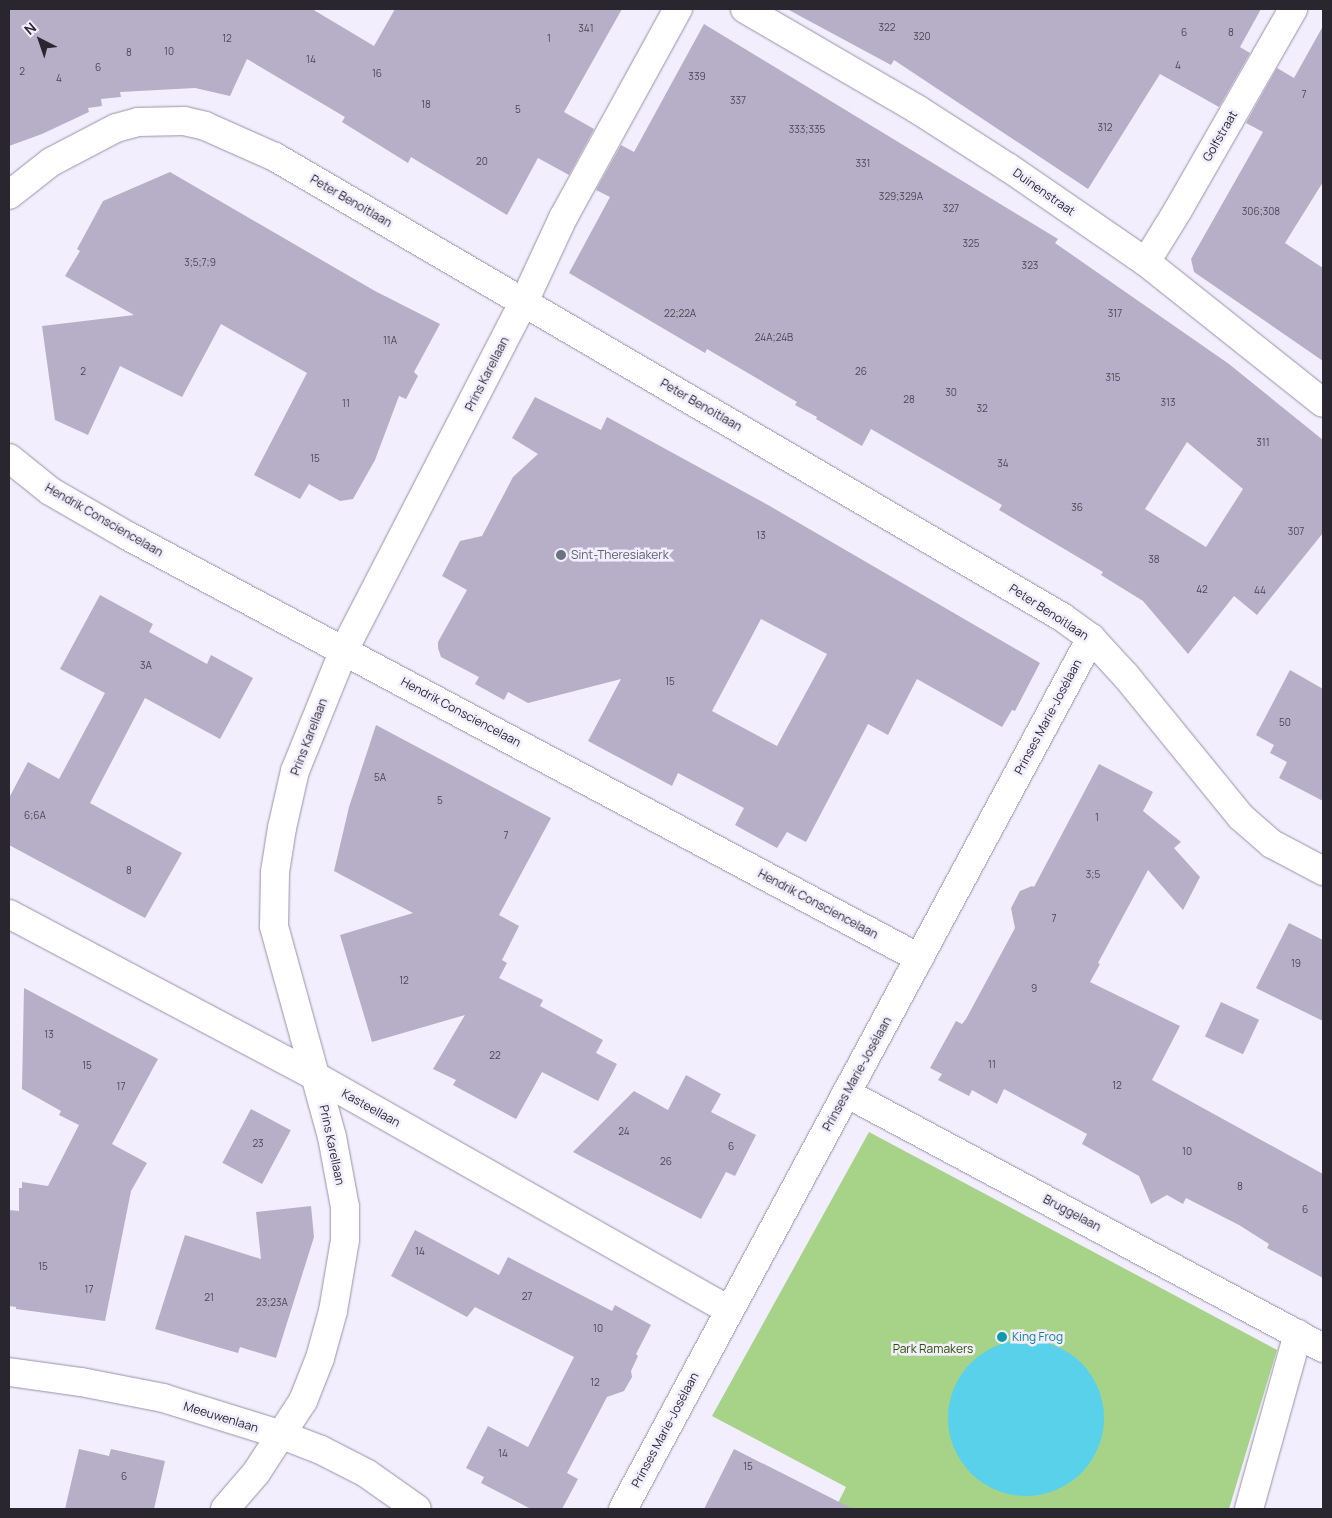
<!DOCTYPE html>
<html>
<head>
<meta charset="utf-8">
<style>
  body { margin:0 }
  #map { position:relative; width:1332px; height:1518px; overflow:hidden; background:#f3eefd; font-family:Manrope,sans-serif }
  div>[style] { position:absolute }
  .green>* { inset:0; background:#a6d388 }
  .water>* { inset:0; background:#5ad1eb }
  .round { border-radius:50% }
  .building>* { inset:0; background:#b7afc7; transform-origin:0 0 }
  .roads { filter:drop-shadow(0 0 1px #9991a8) drop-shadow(0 0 1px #9991a8) }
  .minor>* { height:28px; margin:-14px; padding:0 14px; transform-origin:14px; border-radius:14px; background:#fff }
  .dots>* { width:14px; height:14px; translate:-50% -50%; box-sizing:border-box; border:2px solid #f3eefd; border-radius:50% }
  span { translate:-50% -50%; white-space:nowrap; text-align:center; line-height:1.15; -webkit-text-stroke:5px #f3eefd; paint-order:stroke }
  .number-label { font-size:10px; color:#4c4855 }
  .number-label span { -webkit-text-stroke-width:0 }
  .street-label { font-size:12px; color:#29262f }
  .worship-label { font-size:12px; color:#5b616d }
  .left { translate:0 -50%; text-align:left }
  .culture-label { font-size:12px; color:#0d838f }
  .park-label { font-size:12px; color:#2c5301 }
  .frame { position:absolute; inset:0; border:10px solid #29262f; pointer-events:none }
  .north { position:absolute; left:15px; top:15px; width:50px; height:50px; -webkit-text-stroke:4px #f3eefd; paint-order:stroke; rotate:319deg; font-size:14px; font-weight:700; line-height:20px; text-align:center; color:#29262f }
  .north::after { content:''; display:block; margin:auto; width:18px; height:22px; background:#29262f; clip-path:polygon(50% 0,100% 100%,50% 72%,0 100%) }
</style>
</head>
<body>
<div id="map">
  <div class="green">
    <i style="clip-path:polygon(869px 1132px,1277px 1350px,1229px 1509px,835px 1509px,846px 1487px,712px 1416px)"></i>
  </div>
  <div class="water">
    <i class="round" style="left:948px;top:1340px;width:156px;height:156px"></i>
  </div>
  <div class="building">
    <i style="clip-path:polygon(9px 9px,312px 9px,374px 46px,395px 9px,622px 9px,564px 112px,594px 129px,569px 175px,538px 158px,507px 215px,411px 157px,408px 163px,342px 122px,345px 117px,247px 59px,230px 96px,195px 88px,120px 92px,121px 97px,101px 99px,102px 106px,88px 108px,89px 112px,42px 134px,9px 146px)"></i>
    <i style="clip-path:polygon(787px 9px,1261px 9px,1240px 47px,1250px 53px,1219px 107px,1160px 74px,1088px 189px,894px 60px,891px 65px)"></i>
    <i style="clip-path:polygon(evenodd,704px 24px,1058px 239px,1055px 243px,1229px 364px,1323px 440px,1323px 533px,1257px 615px,1234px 596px,1188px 654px,1143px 601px,1101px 575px,1103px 572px,999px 510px,1002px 505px,871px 429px,862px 446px,816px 419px,817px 417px,795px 405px,797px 402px,707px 349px,705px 353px,569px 273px,610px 197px,596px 190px,621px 145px,634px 152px,704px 24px,1187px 442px,1243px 489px,1206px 547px,1145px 509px,1187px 442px)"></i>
    <i style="clip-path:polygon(1323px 26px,1323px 182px,1285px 243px,1323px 268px,1323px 361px,1194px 272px,1191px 259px,1263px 132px,1246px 123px,1277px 68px,1294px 78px)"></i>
    <i style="clip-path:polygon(170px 172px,375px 291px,440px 324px,414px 372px,418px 376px,406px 399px,399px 396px,375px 460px,353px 499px,340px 501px,309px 484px,300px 499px,254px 475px,307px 373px,221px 324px,182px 397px,120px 366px,88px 435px,55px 420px,42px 326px,134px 315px,65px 276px,80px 251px,77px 249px,103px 201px)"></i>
    <i style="clip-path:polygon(evenodd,535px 397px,601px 430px,607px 417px,768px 505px,1040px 663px,1015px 711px,1012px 710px,1002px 727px,917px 679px,888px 735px,868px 724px,806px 842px,787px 832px,777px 848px,735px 825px,744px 808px,678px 773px,672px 786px,588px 741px,621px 679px,528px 703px,508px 692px,504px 700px,475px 684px,479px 677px,441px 657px,438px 648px,438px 642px,467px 590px,442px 576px,460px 541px,482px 536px,513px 477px,538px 454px,512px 438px,535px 397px,761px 619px,827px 654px,777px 746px,712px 711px,761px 619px)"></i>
    <i style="clip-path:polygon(100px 595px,153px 624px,149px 632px,207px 664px,211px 655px,253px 678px,220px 739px,145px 698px,90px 803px,182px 853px,145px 918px,9px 845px,9px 798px,28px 762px,59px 779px,105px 693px,60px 669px)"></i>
    <i style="clip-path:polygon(1290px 670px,1323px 689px,1323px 801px,1279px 778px,1287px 762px,1270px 753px,1274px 745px,1256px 735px)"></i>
    <i style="clip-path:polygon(376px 725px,551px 818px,499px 915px,519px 926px,502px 960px,507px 963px,499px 978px,543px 1000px,540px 1006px,603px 1040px,596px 1053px,617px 1064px,598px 1101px,542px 1072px,516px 1119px,453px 1085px,456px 1080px,433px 1069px,465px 1015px,372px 1042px,340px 935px,413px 913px,334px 871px,349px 807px)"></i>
    <i style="clip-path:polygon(1099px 764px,1153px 792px,1143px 811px,1181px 842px,1174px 848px,1200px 877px,1183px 910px,1148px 870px,1098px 963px,1100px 964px,1090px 982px,1180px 1026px,1152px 1080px,1323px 1174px,1323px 1278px,1267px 1248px,1269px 1244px,1239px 1225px,1186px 1198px,1183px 1204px,1167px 1195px,1151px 1204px,1139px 1176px,1082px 1144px,1087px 1134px,1004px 1089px,997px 1104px,972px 1090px,969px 1096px,938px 1080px,942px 1074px,930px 1068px,956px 1021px,962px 1024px,966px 1019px,1015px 928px,1011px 908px,1020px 891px,1032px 886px,1034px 887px)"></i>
    <i style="clip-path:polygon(1289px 923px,1323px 940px,1323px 1021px,1256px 988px)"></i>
    <i style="clip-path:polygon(24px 988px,158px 1059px,112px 1144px,147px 1163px,131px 1191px,105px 1321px,16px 1309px,16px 1307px,9px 1306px,9px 1210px,19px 1211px,19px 1188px,22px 1188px,22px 1182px,48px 1186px,79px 1125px,59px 1115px,61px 1111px,22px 1089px)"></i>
    <i style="left:1221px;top:1002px;width:42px;height:38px;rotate:25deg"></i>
    <i style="clip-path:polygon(686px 1075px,721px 1094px,711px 1112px,756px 1135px,735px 1176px,726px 1172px,701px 1219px,573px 1152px,634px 1091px,668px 1110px)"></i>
    <i style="left:251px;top:1109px;width:45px;height:61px;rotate:28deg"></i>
    <i style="clip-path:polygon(311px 1206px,314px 1237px,276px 1358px,240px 1347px,238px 1353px,155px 1329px,185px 1235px,261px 1259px,256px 1212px)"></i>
    <i style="clip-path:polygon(415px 1230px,499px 1275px,508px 1257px,612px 1311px,615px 1305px,651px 1325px,636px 1354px,638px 1356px,631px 1371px,632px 1377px,624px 1391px,607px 1397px,567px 1473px,578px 1479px,562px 1509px,531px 1509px,481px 1483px,484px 1477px,466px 1468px,488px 1426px,528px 1447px,574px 1357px,475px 1307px,467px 1317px,391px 1276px)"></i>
    <i style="clip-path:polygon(79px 1449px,109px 1456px,111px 1449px,165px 1461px,154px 1509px,65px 1509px)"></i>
    <i style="clip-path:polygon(734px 1449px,853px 1509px,704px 1509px)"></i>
  </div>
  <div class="roads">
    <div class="minor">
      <i style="left:745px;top:9px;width:199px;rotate:30.2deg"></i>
      <i style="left:917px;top:109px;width:109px;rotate:32.7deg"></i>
      <i style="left:1009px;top:168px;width:166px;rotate:34.5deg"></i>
      <i style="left:1146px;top:262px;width:226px;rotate:38.5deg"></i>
      <i style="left:9px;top:195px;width:53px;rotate:-38.2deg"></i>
      <i style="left:51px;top:162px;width:73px;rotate:-27.6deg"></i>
      <i style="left:116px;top:128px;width:23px;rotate:-15deg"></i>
      <i style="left:138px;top:122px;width:46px;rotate:-1.2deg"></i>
      <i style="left:184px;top:121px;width:22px;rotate:13deg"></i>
      <i style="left:205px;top:126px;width:77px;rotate:23.9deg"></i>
      <i style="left:275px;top:157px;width:912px;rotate:30.31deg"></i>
      <i style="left:1062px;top:617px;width:36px;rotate:36deg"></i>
      <i style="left:1091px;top:638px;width:52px;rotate:47.4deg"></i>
      <i style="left:1126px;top:676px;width:182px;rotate:50.8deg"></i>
      <i style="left:1241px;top:817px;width:41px;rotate:41.1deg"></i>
      <i style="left:1272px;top:844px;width:58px;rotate:27.9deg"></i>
      <i style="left:1146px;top:262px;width:61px;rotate:-58.4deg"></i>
      <i style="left:1178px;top:210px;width:232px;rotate:-60.2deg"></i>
      <i style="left:9px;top:458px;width:53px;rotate:38.8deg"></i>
      <i style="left:50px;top:491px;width:90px;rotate:30deg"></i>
      <i style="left:128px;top:536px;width:897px;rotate:28.08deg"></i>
      <i style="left:9px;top:914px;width:348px;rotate:27.9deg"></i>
      <i style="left:317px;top:1077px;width:473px;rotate:29.5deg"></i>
      <i style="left:846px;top:1093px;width:541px;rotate:28.13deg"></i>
      <i style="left:9px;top:1372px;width:73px;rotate:7.9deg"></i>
      <i style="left:81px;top:1382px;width:84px;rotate:11deg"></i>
      <i style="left:163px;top:1398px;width:125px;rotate:17.3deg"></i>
      <i style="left:282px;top:1435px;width:40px;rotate:21deg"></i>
      <i style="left:319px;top:1449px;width:53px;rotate:27.1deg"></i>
      <i style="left:366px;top:1473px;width:62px;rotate:35.2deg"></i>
      <i style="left:225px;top:1509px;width:48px;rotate:-49.3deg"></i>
      <i style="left:256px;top:1473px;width:86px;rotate:-56.9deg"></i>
      <i style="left:303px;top:1401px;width:46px;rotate:-68.4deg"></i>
      <i style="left:320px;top:1358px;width:49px;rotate:-74.5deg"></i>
      <i style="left:333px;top:1311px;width:72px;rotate:-80.4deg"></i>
      <i style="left:345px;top:1240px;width:33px;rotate:-90deg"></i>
      <i style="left:345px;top:1207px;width:71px;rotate:-100.5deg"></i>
      <i style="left:332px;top:1137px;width:219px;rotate:-105.4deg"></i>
      <i style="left:274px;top:926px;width:54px;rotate:-88.9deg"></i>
      <i style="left:275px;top:872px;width:45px;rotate:-81deg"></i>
      <i style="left:282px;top:828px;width:58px;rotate:-77.2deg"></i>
      <i style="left:295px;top:771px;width:131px;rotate:-68deg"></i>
      <i style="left:344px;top:650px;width:392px;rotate:-62.7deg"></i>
      <i style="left:524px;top:302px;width:93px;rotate:-65.1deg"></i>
      <i style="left:563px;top:218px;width:239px;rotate:-61.2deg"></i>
      <i style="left:623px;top:1509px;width:989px;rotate:-61.75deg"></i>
      <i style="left:1249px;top:1509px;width:182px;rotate:-74.4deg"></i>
    </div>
  </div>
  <div class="dots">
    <i style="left:561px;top:555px;background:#6b7280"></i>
    <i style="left:1002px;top:1337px;background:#0f9aa8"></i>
  </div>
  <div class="number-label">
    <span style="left:887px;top:28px">322</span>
    <span style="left:586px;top:29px">341</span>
    <span style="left:1184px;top:33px">6</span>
    <span style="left:1231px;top:33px">8</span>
    <span style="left:922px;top:37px">320</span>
    <span style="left:227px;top:39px">12</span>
    <span style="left:549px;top:39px">1</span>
    <span style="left:169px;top:52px">10</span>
    <span style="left:129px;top:53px">8</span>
    <span style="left:311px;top:60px">14</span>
    <span style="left:1178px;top:66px">4</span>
    <span style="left:98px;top:68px">6</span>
    <span style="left:22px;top:72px">2</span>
    <span style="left:377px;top:74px">16</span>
    <span style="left:697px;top:77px">339</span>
    <span style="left:59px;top:79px">4</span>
    <span style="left:1304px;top:95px">7</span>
    <span style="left:738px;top:101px">337</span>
    <span style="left:426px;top:105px">18</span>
    <span style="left:518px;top:110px">5</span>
    <span style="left:1105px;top:128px">312</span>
    <span style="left:807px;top:130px">333;335</span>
    <span style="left:482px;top:162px">20</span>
    <span style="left:863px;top:164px">331</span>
    <span style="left:901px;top:197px">329;329A</span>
    <span style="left:951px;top:209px">327</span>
    <span style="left:1261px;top:212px">306;308</span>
    <span style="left:971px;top:244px">325</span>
    <span style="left:200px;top:263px">3;5;7;9</span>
    <span style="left:1030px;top:266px">323</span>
    <span style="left:680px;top:314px">22;22A</span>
    <span style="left:1115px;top:314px">317</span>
    <span style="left:774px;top:338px">24A;24B</span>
    <span style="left:390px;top:341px">11A</span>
    <span style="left:83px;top:372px">2</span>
    <span style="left:861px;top:372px">26</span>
    <span style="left:1113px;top:378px">315</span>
    <span style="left:951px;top:393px">30</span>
    <span style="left:909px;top:400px">28</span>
    <span style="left:1168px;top:403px">313</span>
    <span style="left:346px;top:404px">11</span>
    <span style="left:982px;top:409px">32</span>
    <span style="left:1263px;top:443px">311</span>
    <span style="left:315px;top:459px">15</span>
    <span style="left:1003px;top:464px">34</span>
    <span style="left:1077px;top:508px">36</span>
    <span style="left:1296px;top:532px">307</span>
    <span style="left:761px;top:536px">13</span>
    <span style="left:1154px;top:560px">38</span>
    <span style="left:1202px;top:590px">42</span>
    <span style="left:1260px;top:591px">44</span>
    <span style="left:146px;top:666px">3A</span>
    <span style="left:670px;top:682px">15</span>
    <span style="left:1285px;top:723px">50</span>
    <span style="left:380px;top:778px">5A</span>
    <span style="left:440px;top:801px">5</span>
    <span style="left:35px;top:816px">6;6A</span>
    <span style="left:1097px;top:818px">1</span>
    <span style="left:506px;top:836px">7</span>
    <span style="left:129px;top:871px">8</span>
    <span style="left:1093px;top:875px">3;5</span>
    <span style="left:1054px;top:919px">7</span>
    <span style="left:1296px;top:964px">19</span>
    <span style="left:404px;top:981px">12</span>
    <span style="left:1034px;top:989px">9</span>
    <span style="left:49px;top:1035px">13</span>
    <span style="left:495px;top:1056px">22</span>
    <span style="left:992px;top:1065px">11</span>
    <span style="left:87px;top:1066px">15</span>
    <span style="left:1117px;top:1086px">12</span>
    <span style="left:121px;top:1087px">17</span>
    <span style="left:624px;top:1132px">24</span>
    <span style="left:258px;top:1144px">23</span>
    <span style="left:731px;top:1147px">6</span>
    <span style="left:1187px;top:1152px">10</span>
    <span style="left:666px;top:1162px">26</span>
    <span style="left:1240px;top:1187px">8</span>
    <span style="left:1305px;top:1210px">6</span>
    <span style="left:420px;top:1252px">14</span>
    <span style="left:43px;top:1267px">15</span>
    <span style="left:89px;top:1290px">17</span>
    <span style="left:527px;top:1297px">27</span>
    <span style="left:209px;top:1298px">21</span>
    <span style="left:272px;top:1303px">23;23A</span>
    <span style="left:598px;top:1329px">10</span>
    <span style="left:595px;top:1383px">12</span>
    <span style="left:503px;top:1454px">14</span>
    <span style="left:748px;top:1467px">15</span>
    <span style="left:124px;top:1477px">6</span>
  </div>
  <div class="street-label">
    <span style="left:1220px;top:136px;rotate:-60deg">Golfstraat</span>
    <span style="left:1044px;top:192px;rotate:35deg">Duinenstraat</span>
    <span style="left:351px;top:201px;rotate:30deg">Peter Benoitlaan</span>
    <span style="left:487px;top:374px;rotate:-63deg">Prins Karellaan</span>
    <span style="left:701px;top:405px;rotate:30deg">Peter Benoitlaan</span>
    <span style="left:104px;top:520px;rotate:30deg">Hendrik Consciencelaan</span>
    <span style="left:1049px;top:612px;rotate:33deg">Peter Benoitlaan</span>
    <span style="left:461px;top:712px;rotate:28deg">Hendrik Consciencelaan</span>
    <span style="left:1048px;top:717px;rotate:-62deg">Prinses Marie-Josélaan</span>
    <span style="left:309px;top:737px;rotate:-69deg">Prins Karellaan</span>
    <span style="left:818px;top:904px;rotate:28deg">Hendrik Consciencelaan</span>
    <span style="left:857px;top:1074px;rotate:-61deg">Prinses Marie-Josélaan</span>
    <span style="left:371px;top:1108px;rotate:29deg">Kasteellaan</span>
    <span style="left:332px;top:1145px;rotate:78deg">Prins Karellaan</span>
    <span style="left:1072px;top:1213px;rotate:28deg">Bruggelaan</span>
    <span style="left:221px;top:1417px;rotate:17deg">Meeuwenlaan</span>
    <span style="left:665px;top:1430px;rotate:-62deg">Prinses Marie-Josélaan</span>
  </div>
  <div class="worship-label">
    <span class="left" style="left:571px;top:555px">Sint-Theresiakerk</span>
  </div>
  <div class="culture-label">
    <span class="left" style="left:1012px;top:1337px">King Frog</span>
  </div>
  <div class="park-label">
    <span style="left:933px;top:1349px">Park Ramakers</span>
  </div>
  <div class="frame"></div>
  <div class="north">N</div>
</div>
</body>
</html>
